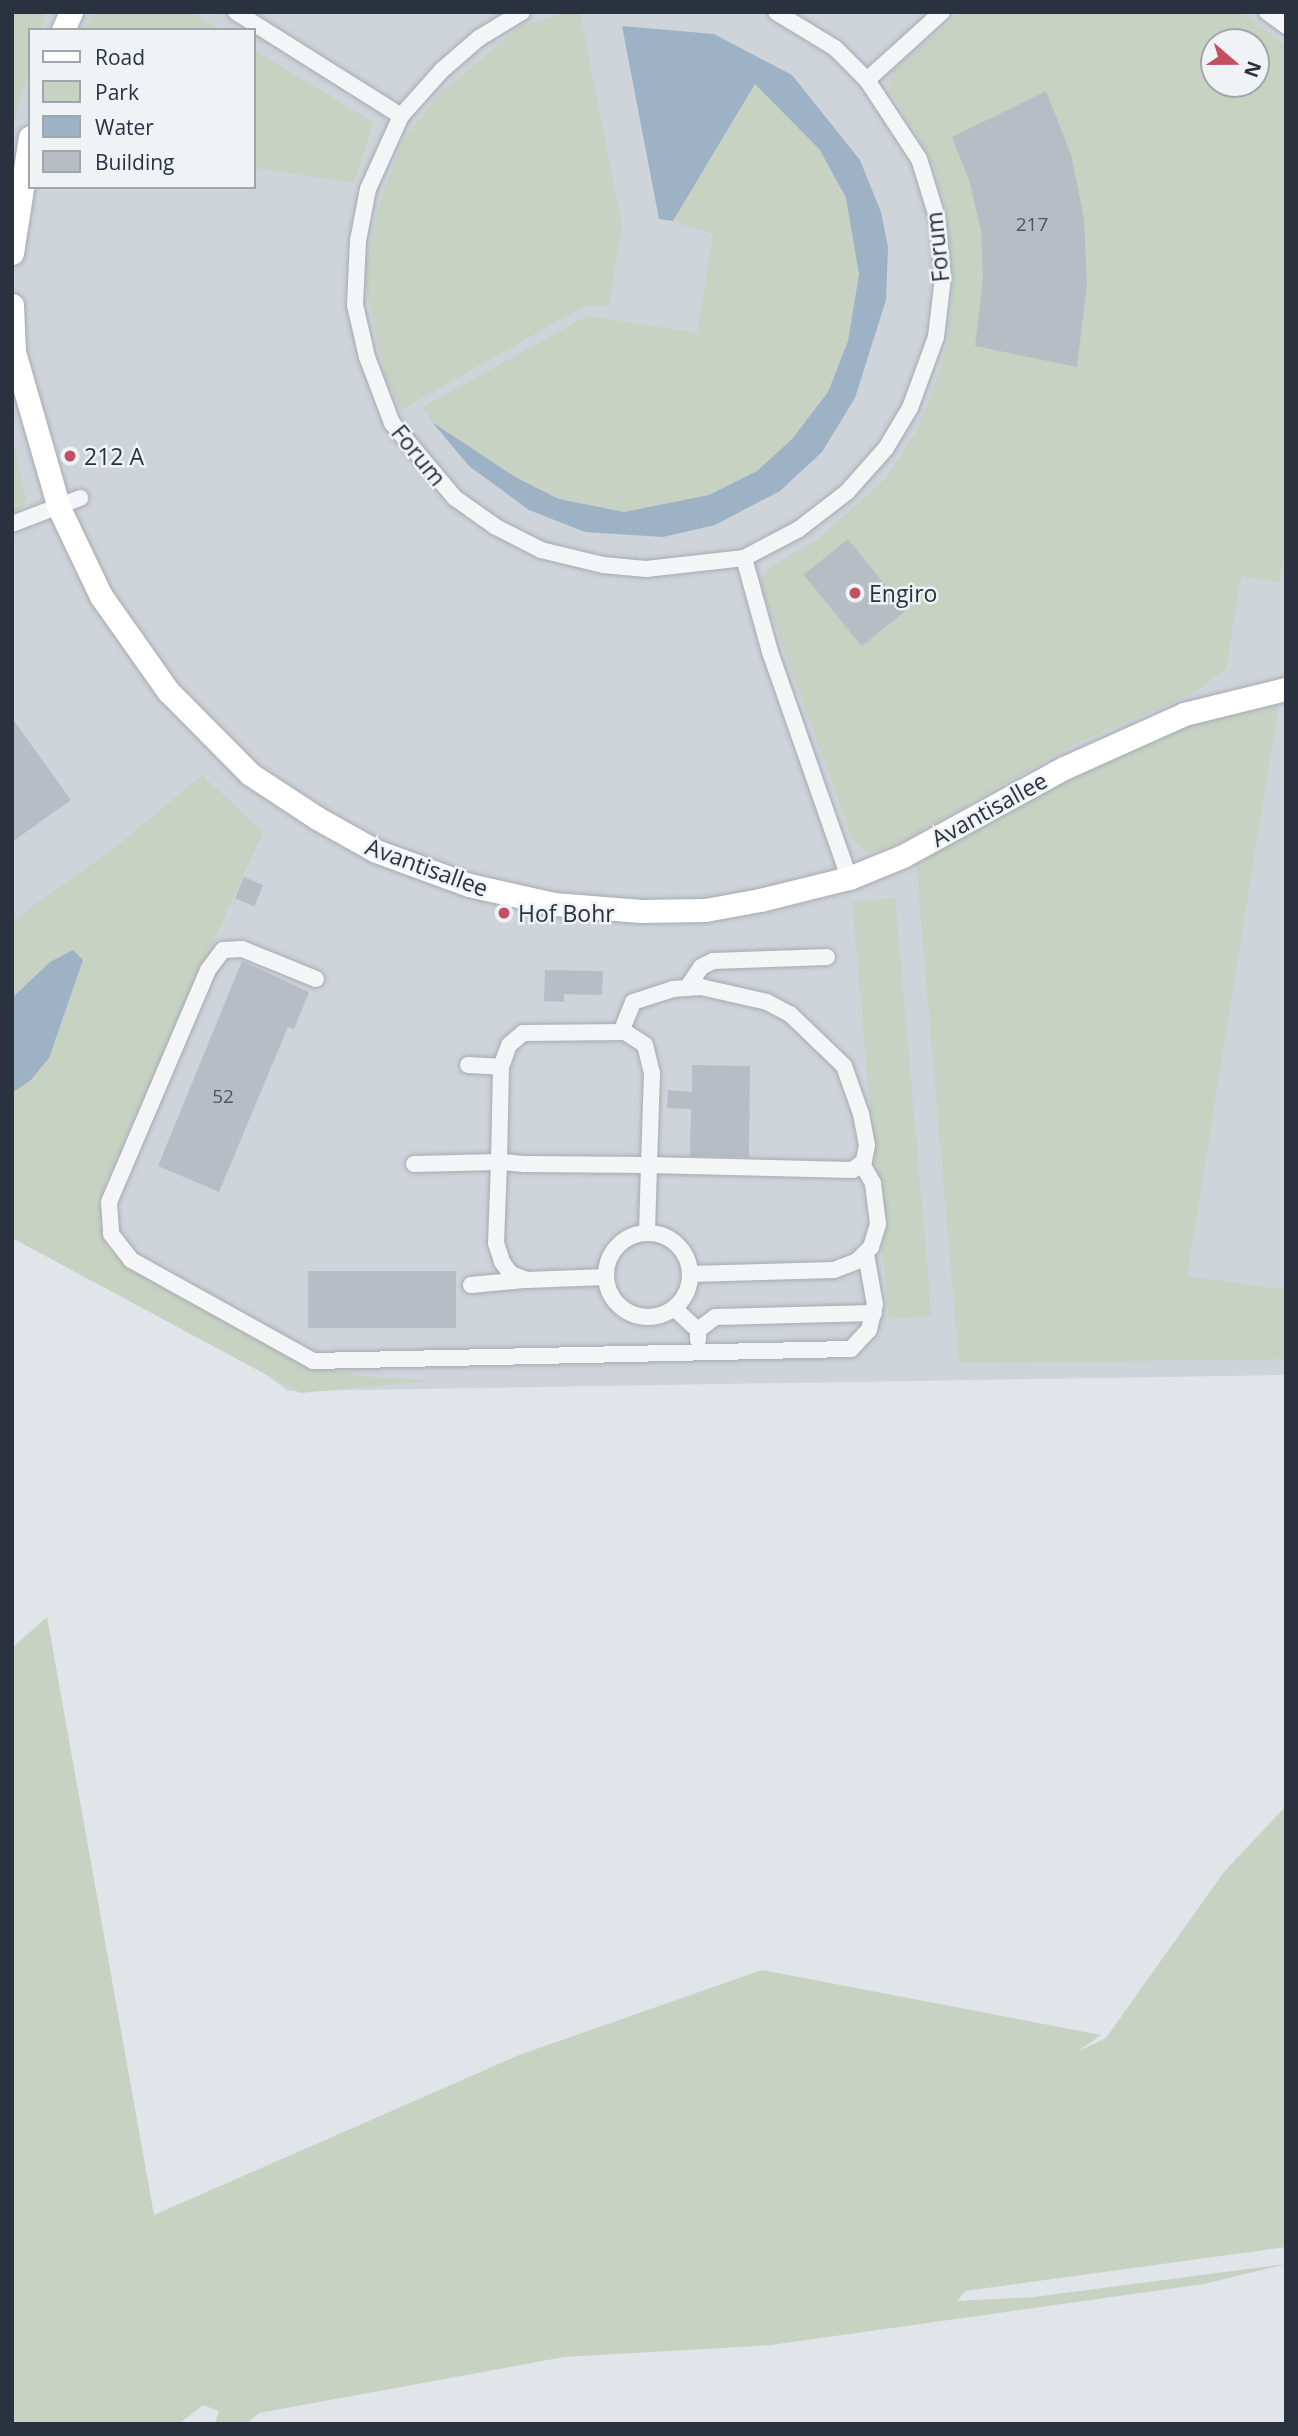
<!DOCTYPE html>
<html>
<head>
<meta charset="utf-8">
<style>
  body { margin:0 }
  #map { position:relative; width:1298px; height:2436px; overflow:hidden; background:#e1e4e8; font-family:"Open Sans",sans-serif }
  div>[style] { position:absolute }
  .built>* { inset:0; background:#cfd3da }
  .green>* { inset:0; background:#c7d2c3; transform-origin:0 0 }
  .water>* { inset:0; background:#9eb2c6 }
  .building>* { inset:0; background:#b8bdc5; transform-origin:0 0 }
  .roads { filter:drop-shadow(0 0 2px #a6abb2) drop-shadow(0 0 2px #a6abb2) }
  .street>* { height:16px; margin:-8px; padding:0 8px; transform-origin:8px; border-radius:8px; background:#f3f5f7 }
  .street>.ring { margin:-8px; padding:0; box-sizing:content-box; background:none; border:16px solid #f3f5f7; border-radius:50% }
  .secondary>* { height:23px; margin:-11.5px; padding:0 11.5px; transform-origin:11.5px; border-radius:11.5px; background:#fff }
  .dots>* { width:19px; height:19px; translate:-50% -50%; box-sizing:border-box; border:4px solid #f0f3f6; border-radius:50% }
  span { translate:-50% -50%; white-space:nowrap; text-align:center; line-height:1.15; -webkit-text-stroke:5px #f0f3f6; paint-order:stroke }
  .number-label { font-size:19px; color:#4e5560 }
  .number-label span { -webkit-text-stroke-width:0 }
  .street-label { font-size:23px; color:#2a323f }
  .poi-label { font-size:23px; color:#2a323f }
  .left { translate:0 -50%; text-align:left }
  .frame { position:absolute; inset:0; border:14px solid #2a323f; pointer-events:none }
  .legend { position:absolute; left:28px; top:28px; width:228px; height:161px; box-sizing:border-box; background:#f0f3f6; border:2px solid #a1a6ad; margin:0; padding:9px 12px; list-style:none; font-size:21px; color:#2a323f }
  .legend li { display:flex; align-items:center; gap:14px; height:35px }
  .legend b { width:35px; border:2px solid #a1a6ad }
  .north { position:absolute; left:1200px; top:28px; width:70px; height:70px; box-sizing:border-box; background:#f0f3f6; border:2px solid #a1a6ad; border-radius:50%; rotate:110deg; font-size:19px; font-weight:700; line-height:28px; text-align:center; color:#2a323f }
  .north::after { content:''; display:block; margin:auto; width:24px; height:32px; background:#c44f62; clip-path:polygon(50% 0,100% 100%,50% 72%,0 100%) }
</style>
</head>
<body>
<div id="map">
  <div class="built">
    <i style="clip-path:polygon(evenodd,12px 12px,1286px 12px,1286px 1375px,287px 1391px,12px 1172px,12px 12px,30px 30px,254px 30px,254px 187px,30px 187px,30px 30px,12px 12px,1214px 42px,1256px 42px,1256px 84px,1214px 84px,1214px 42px)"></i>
  </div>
  <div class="green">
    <i style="clip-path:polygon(12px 12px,46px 12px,41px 30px,30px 30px,30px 67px,12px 127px)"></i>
    <i style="clip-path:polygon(93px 12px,192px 12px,221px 30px,84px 30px)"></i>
    <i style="clip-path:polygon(569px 12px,580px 12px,622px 225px,609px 306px,584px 306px,401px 410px,385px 375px,363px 274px,381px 198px,403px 141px,438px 95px,520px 26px)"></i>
    <i style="clip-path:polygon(evenodd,960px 12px,1243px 12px,1286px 46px,1286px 541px,1279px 582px,1241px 576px,1226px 669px,1194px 693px,1077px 743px,898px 844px,870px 853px,853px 841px,760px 583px,767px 569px,820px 538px,886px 478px,917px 430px,939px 373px,948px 343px,952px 291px,946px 208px,929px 155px,888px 87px,894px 70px,960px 12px,1214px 42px,1256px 42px,1256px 84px,1214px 84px,1214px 42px)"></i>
    <i style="clip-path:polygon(254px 50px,373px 122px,354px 183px,254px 168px)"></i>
    <i style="clip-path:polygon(755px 84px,820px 150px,846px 198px,855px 230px,859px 274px,848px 341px,828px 392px,792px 439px,757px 471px,709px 495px,624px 512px,559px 499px,517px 478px,432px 422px,423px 407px,587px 316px,697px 333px,713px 234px,673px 221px)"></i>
    <i style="clip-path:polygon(12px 436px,26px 500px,21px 511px,12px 515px)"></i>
    <i style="clip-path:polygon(1279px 702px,1187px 1276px,1286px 1290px,1286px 1359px,959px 1363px,916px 863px,1089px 767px,1202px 718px)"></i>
    <i style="clip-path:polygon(202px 775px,263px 832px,105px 1182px,100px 1224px,106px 1247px,128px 1266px,293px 1359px,360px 1376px,433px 1381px,300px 1393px,12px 1238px,12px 1093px,32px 1080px,49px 1058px,63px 1016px,50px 962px,12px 998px,12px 921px,112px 850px)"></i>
    <i style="left:895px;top:898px;width:419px;height:43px;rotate:85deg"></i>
    <i style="clip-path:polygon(47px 1617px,154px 2215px,519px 2055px,762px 1970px,1101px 2035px,1077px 2052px,1106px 2038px,1224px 1872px,1286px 1806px,1286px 2247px,965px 2291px,957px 2301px,1034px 2297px,1286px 2264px,1204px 2284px,771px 2345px,564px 2357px,259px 2413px,246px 2424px,215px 2424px,219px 2411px,203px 2405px,179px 2424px,12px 2424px,12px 1648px)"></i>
  </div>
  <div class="water">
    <i style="clip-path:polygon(622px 26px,714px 34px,792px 75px,860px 160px,881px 212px,888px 247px,886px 300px,855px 398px,822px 452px,780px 491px,715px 525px,663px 537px,585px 532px,529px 510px,469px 466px,432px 422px,517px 478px,559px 499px,624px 512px,709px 495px,757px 471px,792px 439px,828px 392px,848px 341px,859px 274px,846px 198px,820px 150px,755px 84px,673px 221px,659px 219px)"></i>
    <i style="clip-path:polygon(73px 950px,83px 960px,49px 1058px,31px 1080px,12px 1093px,12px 998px,50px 962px)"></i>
  </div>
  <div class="building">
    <i style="clip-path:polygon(1046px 91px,1071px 154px,1084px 218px,1087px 284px,1077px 367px,975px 346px,983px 278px,981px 231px,970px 183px,952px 137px)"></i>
    <i style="left:848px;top:539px;width:92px;height:57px;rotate:51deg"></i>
    <i style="clip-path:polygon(12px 718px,71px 800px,12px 842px)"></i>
    <i style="left:244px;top:877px;width:21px;height:23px;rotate:23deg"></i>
    <i style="clip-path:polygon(242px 961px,309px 992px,294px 1029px,288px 1027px,219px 1192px,158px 1166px)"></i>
    <i style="clip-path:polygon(545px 970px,603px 971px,602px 995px,564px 994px,564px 1002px,544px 1001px)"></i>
    <i style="clip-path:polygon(692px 1065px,750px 1066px,749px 1157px,690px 1156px,691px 1109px,667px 1108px,668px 1090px,692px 1092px)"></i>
    <i style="left:308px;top:1271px;width:148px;height:57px"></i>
  </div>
  <div class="roads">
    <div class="street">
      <i style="left:236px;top:12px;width:195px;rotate:32.2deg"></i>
      <i style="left:522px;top:12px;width:50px;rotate:148.8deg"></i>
      <i style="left:479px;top:38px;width:49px;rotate:139.1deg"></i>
      <i style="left:442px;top:70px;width:62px;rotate:131.7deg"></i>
      <i style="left:401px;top:116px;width:80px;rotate:114.3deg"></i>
      <i style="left:368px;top:189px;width:53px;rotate:100.9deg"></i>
      <i style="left:358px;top:241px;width:64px;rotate:92.7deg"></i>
      <i style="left:355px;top:305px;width:53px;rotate:77deg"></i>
      <i style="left:367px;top:357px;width:71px;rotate:69.3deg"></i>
      <i style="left:392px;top:423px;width:98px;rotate:50deg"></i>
      <i style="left:455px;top:498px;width:50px;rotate:35.3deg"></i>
      <i style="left:496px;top:527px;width:51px;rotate:27.1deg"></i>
      <i style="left:541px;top:550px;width:64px;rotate:13.6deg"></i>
      <i style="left:603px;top:565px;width:43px;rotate:5.3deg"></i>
      <i style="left:646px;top:569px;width:99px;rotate:-6.4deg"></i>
      <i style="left:744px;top:558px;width:62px;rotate:-27.8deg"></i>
      <i style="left:799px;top:529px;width:61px;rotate:-37.6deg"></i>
      <i style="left:847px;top:492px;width:59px;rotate:-48.4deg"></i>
      <i style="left:886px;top:448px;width:47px;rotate:-59deg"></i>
      <i style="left:910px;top:408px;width:76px;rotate:-69.9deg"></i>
      <i style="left:936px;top:337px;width:60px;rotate:-83.3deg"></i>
      <i style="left:943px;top:277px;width:60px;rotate:-95.7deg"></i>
      <i style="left:937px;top:217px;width:61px;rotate:-107.2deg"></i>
      <i style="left:919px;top:159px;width:95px;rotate:-123.4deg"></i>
      <i style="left:867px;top:80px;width:45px;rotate:-135deg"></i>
      <i style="left:835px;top:48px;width:69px;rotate:-148.6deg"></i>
      <i style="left:1267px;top:12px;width:24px;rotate:36deg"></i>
      <i style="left:867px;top:80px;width:101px;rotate:-42.2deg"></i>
      <i style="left:12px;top:524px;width:73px;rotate:-20.9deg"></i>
      <i style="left:744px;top:558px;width:98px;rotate:74.5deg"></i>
      <i style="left:770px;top:652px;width:239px;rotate:70.7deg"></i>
      <i style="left:316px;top:979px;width:80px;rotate:-157.9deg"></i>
      <i style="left:242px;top:949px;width:19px;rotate:177deg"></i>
      <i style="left:223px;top:950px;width:25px;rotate:127deg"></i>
      <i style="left:208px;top:970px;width:252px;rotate:113.1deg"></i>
      <i style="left:109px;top:1202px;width:32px;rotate:86deg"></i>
      <i style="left:111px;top:1234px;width:33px;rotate:52deg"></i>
      <i style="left:131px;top:1260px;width:208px;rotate:29deg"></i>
      <i style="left:313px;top:1361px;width:538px;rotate:-1.28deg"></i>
      <i style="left:851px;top:1349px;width:26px;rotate:-47deg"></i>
      <i style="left:869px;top:1330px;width:26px;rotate:-77deg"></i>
      <i style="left:875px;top:1305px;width:52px;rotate:-100deg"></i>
      <i style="left:687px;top:988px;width:25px;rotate:-56deg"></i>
      <i style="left:701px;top:967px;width:13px;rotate:-27deg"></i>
      <i style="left:713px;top:961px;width:114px;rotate:-2deg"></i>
      <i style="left:621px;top:1032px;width:32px;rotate:-68deg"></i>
      <i style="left:633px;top:1002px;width:42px;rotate:-18deg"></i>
      <i style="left:673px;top:989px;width:28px;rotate:-4deg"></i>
      <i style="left:701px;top:987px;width:68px;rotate:12.8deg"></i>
      <i style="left:767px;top:1002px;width:26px;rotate:28deg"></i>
      <i style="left:790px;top:1014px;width:75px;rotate:43.9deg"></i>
      <i style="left:844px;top:1066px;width:51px;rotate:70.5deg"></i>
      <i style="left:861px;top:1114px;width:32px;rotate:79deg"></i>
      <i style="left:867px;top:1145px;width:16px;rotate:101deg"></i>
      <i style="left:864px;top:1161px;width:14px;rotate:141deg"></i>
      <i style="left:853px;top:1170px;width:204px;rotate:-178.6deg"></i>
      <i style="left:649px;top:1165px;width:125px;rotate:-179.5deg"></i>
      <i style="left:524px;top:1164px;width:25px;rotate:-175deg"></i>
      <i style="left:499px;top:1162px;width:95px;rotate:-88.8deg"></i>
      <i style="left:501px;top:1067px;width:23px;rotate:-70deg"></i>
      <i style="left:509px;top:1045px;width:18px;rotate:-41deg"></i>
      <i style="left:523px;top:1033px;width:102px;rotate:-0.6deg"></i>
      <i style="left:625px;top:1032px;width:24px;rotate:33deg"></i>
      <i style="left:645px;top:1045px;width:29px;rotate:76deg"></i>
      <i style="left:652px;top:1073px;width:92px;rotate:91.9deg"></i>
      <i style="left:649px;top:1165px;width:68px;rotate:91.7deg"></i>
      <i style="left:468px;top:1065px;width:33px;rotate:3deg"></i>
      <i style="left:414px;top:1164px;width:85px;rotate:-1.3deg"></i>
      <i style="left:499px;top:1162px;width:81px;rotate:92.1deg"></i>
      <i style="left:496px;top:1243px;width:20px;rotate:72deg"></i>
      <i style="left:502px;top:1262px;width:15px;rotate:53deg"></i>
      <i style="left:511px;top:1274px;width:17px;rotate:21deg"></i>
      <i style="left:527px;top:1280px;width:79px;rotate:-2.2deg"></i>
      <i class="ring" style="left:606px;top:1233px;width:68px;height:68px"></i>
      <i style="left:690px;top:1274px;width:144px;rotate:-1.6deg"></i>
      <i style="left:834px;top:1270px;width:25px;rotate:-21deg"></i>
      <i style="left:857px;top:1261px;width:20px;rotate:-45deg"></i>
      <i style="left:871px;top:1247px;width:24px;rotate:-73deg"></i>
      <i style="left:878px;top:1224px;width:41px;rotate:-97deg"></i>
      <i style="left:873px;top:1183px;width:22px;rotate:-120deg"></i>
      <i style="left:471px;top:1285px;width:53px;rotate:-5.4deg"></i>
      <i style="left:674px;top:1308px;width:33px;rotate:43deg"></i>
      <i style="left:698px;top:1330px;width:10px;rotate:90deg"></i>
      <i style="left:698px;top:1330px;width:21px;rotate:-37deg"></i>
      <i style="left:715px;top:1317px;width:159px;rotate:-1.4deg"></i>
    </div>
    <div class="secondary">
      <i style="left:63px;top:30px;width:20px;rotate:-66deg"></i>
      <i style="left:12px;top:253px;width:117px;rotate:-81.2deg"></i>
      <i style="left:12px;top:305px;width:47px;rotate:87.6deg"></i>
      <i style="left:14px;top:352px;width:162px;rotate:73.9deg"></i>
      <i style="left:59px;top:508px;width:98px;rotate:64.5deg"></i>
      <i style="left:101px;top:596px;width:116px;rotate:54.8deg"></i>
      <i style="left:168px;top:691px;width:117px;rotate:45.3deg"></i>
      <i style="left:250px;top:774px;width:80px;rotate:33.3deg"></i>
      <i style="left:317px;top:818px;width:68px;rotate:29.2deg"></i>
      <i style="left:376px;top:851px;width:99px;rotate:20.1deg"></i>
      <i style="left:469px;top:885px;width:87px;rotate:12.6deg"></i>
      <i style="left:554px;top:904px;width:87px;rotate:4.6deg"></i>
      <i style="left:641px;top:911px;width:64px;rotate:-0.9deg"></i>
      <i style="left:705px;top:910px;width:56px;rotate:-10.3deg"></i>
      <i style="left:760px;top:900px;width:92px;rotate:-13.9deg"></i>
      <i style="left:849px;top:878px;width:58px;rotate:-22.2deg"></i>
      <i style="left:903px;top:856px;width:183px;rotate:-28.7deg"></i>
      <i style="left:1064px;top:768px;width:132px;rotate:-24.2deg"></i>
      <i style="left:1184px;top:714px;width:105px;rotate:-13.8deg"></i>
    </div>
  </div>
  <div class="dots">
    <i style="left:70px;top:456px;background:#c44f62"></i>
    <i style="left:855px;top:593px;background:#c44f62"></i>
    <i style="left:504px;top:913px;background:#c44f62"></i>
  </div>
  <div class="number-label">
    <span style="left:1032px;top:225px">217</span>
    <span style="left:223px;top:1097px">52</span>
  </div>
  <div class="street-label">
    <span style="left:937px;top:247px;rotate:-96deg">Forum</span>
    <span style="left:419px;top:455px;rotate:51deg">Forum</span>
    <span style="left:989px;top:809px;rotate:-29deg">Avantisallee</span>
    <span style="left:427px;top:867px;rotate:20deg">Avantisallee</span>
  </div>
  <div class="poi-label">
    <span class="left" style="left:84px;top:456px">212 A</span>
    <span class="left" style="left:869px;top:593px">Engiro</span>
    <span class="left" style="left:518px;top:913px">Hof Bohr</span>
  </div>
  <div class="frame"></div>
  <ul class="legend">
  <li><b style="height:9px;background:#fff"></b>Road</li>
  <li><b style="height:19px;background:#c7d2c3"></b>Park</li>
  <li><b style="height:19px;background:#9eb2c6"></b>Water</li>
  <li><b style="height:19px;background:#b8bdc5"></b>Building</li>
  </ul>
  <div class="north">N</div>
</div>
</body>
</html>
